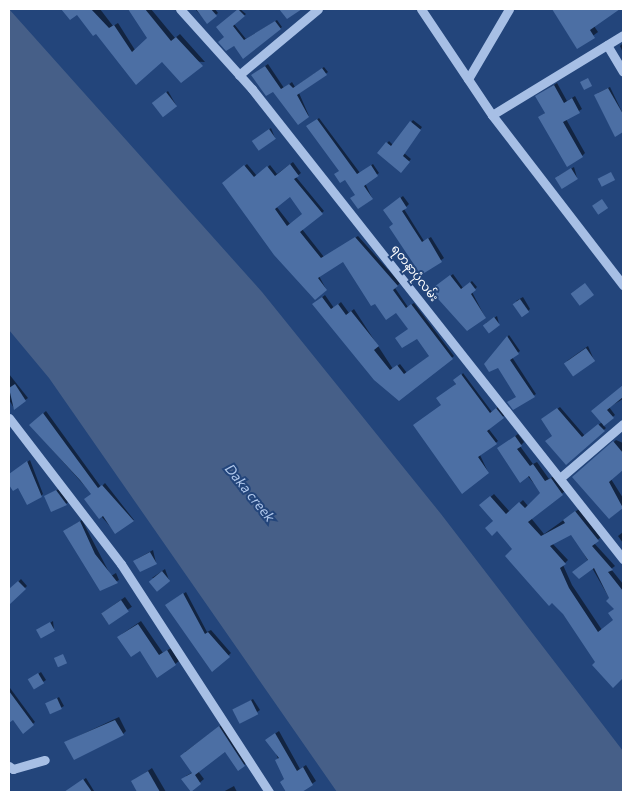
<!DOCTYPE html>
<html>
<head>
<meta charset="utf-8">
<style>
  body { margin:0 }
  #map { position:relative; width:632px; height:801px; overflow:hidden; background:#23457b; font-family:Commissioner,"Noto Sans Myanmar",sans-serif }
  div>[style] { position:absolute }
  .water>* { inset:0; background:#465f88 }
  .shadow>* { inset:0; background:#0007; transform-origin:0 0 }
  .building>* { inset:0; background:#4c6fa4; transform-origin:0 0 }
  .minor>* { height:9px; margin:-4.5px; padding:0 4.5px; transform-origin:4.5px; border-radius:4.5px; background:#a7bfe5 }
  span { translate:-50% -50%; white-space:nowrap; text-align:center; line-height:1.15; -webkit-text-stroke:4px #23457b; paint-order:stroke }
  .street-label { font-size:12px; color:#fff }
  .water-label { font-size:14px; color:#b2c9ed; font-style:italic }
  .frame { position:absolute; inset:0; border:10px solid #fff; pointer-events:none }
</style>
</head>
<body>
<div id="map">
  <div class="water">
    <i style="clip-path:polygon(9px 9px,262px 292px,441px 514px,623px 751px,623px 792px,337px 792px,49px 378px,9px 330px)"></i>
  </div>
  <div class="shadow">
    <i style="clip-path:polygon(63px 9px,100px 9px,113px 26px,118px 23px,135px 50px,149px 38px,131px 11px,151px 9px,175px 38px,180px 34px,205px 62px,162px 60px,136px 83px,96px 32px,77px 13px,70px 18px)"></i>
    <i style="clip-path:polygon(195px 9px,215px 9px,218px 13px,207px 22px)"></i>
    <i style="clip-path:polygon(240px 9px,246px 14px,234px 24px,246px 39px,277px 20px,282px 27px,244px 57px,217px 27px)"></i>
    <i style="clip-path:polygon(553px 9px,618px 9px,594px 26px,598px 32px,578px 47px)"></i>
    <i style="clip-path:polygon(623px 43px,623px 53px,620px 46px)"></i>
    <i style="clip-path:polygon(268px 64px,284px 88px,292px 82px,295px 87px,324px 67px,328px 72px,299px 93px,309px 116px,255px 73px)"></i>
    <i style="clip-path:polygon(557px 83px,567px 101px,575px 96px,582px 109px,566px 119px,585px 153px,582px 156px,540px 117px,546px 112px,537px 96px)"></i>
    <i style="clip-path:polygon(610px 87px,623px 114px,623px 131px,615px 135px,598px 93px)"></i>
    <i style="clip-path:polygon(168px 91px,176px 105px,156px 101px)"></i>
    <i style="clip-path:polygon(319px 118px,360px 173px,373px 164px,379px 173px,365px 183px,372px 198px,356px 194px,310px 125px)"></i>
    <i style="clip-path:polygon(413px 120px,422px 127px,404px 153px,411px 159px,401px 171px,379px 153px,389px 141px,393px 145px)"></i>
    <i style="clip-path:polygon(271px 128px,275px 138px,256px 140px)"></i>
    <i style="clip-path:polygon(evenodd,293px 162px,301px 173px,296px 177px,324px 211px,302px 229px,324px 257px,358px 236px,400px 283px,395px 288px,408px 307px,414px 303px,454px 356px,399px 400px,316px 302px,325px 295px,334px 308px,341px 302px,349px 313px,354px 309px,393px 369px,400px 364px,407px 373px,431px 355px,397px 311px,343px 260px,319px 276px,326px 289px,226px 181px,247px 164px,257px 176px,270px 165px,277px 174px,293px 162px,290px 195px,304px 214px,290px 224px,276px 206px,290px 195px)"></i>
    <i style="clip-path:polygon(574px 167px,577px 178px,558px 176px)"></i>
    <i style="clip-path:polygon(403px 196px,409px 204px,404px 209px,424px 241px,431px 237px,444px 258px,422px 274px,387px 208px)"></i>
    <i style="clip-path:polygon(453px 274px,463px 288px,472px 281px,477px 287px,472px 292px,485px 317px,434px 289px)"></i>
    <i style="clip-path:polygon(523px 297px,530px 309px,528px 311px,516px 301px)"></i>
    <i style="clip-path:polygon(497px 316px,499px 324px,486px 323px)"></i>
    <i style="clip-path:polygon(509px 335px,520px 351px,512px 357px,536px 394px,514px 408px,518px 396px,498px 367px,485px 364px)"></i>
    <i style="clip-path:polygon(588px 346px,594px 360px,567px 361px)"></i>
    <i style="clip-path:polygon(463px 373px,492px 412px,498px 407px,505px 415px,488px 428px,498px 441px,480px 455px,488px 472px,442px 404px)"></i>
    <i style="clip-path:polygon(9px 374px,28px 398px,14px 408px,9px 400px)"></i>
    <i style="clip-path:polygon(623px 389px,623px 399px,609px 407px,615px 415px,603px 425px,606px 428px,566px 463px,545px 417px,560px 407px,585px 436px,602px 422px,595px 409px)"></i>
    <i style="clip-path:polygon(46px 411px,101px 487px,105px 483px,134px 520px,115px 532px,86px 499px,92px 494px,30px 425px)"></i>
    <i style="clip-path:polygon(evenodd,518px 434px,524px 442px,520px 446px,533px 464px,537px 462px,549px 479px,554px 476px,565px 491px,531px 518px,544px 534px,579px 509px,601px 537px,594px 543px,615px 566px,611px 569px,623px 584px,623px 677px,613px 686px,564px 614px,481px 505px,494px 494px,510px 512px,523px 500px,528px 506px,542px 493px,502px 446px,518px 434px,572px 533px,615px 608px,614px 620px,602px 630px,572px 585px,563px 565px,568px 560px,552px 543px,572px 533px)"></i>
    <i style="clip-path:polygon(616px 440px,623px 443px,623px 468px,611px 479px,623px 498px,623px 507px,610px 518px,575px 475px)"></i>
    <i style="clip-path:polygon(30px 460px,43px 494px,41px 496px,18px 486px,13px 489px,9px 483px,9px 475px)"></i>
    <i style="clip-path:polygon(59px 489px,68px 502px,66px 504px,45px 496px)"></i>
    <i style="clip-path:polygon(82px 520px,111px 576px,116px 573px,119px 580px,101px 589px,67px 529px)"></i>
    <i style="clip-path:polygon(623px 532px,623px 543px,618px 536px)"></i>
    <i style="clip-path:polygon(153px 550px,156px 563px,137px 559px)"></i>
    <i style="clip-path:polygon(165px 569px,169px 580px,152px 578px)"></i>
    <i style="clip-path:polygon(21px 579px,27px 586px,10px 602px,9px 591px)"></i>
    <i style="clip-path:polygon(186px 592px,207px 632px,211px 630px,231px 653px,213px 670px,169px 603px)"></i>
    <i style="left:125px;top:597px;width:12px;height:29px;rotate:55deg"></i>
    <i style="clip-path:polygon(53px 621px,54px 630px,40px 629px)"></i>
    <i style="clip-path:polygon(141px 621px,163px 653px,171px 648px,179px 661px,175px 664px,141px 649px,122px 634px)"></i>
    <i style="clip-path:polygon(41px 672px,46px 680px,34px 688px,32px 678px)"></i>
    <i style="clip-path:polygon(10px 688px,35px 722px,23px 732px,9px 714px)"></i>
    <i style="clip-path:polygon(59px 697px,64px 706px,52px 713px,48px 704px)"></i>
    <i style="clip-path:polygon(253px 699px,260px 710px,242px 722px,237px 708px)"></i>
    <i style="clip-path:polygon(119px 717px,126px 731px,123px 734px,66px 742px)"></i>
    <i style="clip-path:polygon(223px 724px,247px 762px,244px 765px,226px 751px,198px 771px,204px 779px,191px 790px,186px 776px,193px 772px,185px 752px)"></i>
    <i style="clip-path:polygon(279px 731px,300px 769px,306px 765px,316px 781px,300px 792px,288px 792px,282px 782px,285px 778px,270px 737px)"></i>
    <i style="clip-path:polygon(152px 768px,166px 792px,138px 792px,132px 782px)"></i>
    <i style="clip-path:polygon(86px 778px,94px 791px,76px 792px,73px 787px)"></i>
    <i style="clip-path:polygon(234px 786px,237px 792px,223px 792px)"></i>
  </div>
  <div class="building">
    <i style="clip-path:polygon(61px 9px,91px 9px,109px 28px,114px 25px,132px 52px,147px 38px,128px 9px,145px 9px,171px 41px,176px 37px,203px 66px,181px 83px,162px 62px,136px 85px,96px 34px,93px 36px,77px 15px,70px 20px)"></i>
    <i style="clip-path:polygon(196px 9px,211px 9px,217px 16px,207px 24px)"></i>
    <i style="clip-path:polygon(238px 9px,245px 16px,233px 26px,244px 40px,275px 21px,281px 29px,243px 59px,234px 46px,226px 51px,218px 42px,224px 37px,216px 27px)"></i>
    <i style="clip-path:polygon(279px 9px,302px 9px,287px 19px)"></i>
    <i style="clip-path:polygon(552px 9px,620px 9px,590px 30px,595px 38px,577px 49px)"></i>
    <i style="clip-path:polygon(265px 66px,281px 89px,289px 84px,293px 88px,322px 68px,327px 75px,297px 95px,309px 117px,298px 125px,273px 92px,266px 96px,251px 75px)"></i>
    <i style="left:588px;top:78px;width:9px;height:9px;rotate:63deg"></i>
    <i style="clip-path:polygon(554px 85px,564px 103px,572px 98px,580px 113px,563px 122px,583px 157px,567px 167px,538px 117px,545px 113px,535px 96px)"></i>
    <i style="clip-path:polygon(608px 88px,623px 114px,623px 132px,615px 137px,594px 95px)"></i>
    <i style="left:166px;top:92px;width:18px;height:18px;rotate:52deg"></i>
    <i style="clip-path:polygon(317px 119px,357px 174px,371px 165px,378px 176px,364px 186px,373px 199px,358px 209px,350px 198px,355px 195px,345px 180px,340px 183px,334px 174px,339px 171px,306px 126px)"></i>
    <i style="clip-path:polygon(410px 121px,421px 130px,403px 156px,410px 162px,401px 173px,377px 153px,386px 142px,391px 146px)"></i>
    <i style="left:269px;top:129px;width:12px;height:21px;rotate:55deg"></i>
    <i style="clip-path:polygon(evenodd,290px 164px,299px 176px,294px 179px,323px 214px,300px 232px,321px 258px,355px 237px,398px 286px,393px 290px,406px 308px,411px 304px,453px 359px,399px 401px,374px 380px,312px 304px,322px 297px,331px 309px,338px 304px,346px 315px,351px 311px,379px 346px,374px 350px,390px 370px,397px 365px,404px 374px,429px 356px,417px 339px,402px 348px,395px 338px,408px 329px,396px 313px,386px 320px,375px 304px,371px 306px,343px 262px,318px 278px,327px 290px,315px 300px,274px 255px,222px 183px,244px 165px,254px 177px,267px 166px,275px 176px,290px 164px,290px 197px,302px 214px,287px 226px,275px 209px,290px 197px)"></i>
    <i style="left:571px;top:168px;width:13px;height:19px;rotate:58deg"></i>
    <i style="left:611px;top:172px;width:9px;height:15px;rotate:63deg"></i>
    <i style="clip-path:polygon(400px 197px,407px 208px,402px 211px,422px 242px,428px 238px,442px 262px,421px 275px,389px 227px,393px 224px,383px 210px)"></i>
    <i style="left:602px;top:199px;width:11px;height:12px;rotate:56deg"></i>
    <i style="clip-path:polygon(450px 275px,461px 289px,470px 282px,476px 290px,471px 294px,486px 318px,467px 331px,430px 290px)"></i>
    <i style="left:585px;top:283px;width:15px;height:18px;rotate:53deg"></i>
    <i style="left:520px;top:299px;width:16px;height:9px;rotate:55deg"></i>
    <i style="left:494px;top:317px;width:10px;height:14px;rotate:53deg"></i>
    <i style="clip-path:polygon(507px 336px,519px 354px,510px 360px,535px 397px,513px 410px,507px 402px,516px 397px,498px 368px,489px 372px,484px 364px)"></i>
    <i style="left:586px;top:348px;width:16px;height:27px;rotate:55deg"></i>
    <i style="clip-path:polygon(461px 374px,490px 413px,496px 408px,504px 418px,487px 431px,497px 444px,478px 457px,489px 473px,462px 494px,413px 425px,441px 405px,436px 398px,456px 384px,453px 380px)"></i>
    <i style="clip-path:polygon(15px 384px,26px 401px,14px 410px,9px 388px)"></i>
    <i style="clip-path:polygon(623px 385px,623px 397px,607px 410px,614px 418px,604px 426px,591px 411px)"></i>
    <i style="clip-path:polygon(557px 408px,582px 437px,598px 424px,605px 431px,566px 465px,545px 441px,552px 436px,541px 419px)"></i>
    <i style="clip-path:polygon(43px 413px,98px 488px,102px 485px,134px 521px,115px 534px,103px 516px,99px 519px,84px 499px,91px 494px,80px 480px,29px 425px)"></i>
    <i style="clip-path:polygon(evenodd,515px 436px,522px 446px,517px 449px,530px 466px,533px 464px,545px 481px,551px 478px,563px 495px,528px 522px,541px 536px,565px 523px,563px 520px,575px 511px,599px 541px,592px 546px,613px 570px,608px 572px,623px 591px,623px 678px,613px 688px,592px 665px,595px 662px,563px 614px,552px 603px,549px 606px,505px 556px,512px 549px,497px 531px,492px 536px,485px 528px,493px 521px,479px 505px,490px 496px,506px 514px,519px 502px,525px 508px,540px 493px,529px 476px,520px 483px,497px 448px,515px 436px,571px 535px,588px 560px,572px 572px,579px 579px,594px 568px,609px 598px,606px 601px,614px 609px,608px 613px,613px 620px,598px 632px,569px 588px,560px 568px,566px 564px,550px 546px,571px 535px)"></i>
    <i style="clip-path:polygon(613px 441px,623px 453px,623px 470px,609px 482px,623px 508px,609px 519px,572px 477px)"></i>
    <i style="clip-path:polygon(27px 461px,42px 497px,27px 505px,18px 488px,13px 491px,9px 485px,9px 474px)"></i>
    <i style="clip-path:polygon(56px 490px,67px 505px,51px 512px,44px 496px)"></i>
    <i style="clip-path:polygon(80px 521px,95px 554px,118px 583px,100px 591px,63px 531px)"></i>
    <i style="clip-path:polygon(150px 552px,157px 564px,140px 572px,133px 561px)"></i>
    <i style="left:162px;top:571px;width:13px;height:17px;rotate:51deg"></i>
    <i style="clip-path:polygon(18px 581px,26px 589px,9px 605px,9px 589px)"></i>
    <i style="clip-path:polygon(183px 593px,205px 634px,208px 632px,230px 657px,212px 672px,165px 605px)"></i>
    <i style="left:121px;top:600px;width:14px;height:24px;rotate:56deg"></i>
    <i style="left:50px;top:622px;width:10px;height:16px;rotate:61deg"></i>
    <i style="clip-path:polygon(138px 624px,159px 655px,167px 650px,176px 665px,157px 678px,140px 651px,131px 657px,117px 637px)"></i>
    <i style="left:63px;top:654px;width:10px;height:10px;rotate:66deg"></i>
    <i style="left:38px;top:673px;width:12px;height:12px;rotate:59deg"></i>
    <i style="clip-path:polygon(9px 691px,34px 725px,23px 734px,13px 720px,9px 723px)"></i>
    <i style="left:57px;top:698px;width:12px;height:13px;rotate:66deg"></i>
    <i style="left:251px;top:700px;width:16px;height:21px;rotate:63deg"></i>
    <i style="clip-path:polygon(115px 720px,124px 735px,74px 760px,64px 742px)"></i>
    <i style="clip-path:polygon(219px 726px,245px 766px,238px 771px,225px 752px,195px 775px,201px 784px,191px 792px,181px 779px,192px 773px,180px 756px)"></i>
    <i style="clip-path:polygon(275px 733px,297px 771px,303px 767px,313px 785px,302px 792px,286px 792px,280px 782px,284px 779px,275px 760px,279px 758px,265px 740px)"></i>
    <i style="clip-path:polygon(148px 771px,160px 792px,137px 792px,131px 781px)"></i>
    <i style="clip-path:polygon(83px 779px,92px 792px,64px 792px)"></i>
  </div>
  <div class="minor">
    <i style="left:180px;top:9px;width:108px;rotate:48deg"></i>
    <i style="left:252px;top:89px;width:599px;rotate:51.71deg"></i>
    <i style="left:421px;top:9px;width:128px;rotate:56.2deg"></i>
    <i style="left:492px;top:115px;width:215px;rotate:52.4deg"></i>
    <i style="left:607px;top:45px;width:31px;rotate:59deg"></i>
    <i style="left:239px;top:75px;width:103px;rotate:-39.9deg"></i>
    <i style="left:468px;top:79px;width:81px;rotate:-59.6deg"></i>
    <i style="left:492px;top:115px;width:153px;rotate:-31.4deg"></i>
    <i style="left:9px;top:418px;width:184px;rotate:52.5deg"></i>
    <i style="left:121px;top:564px;width:272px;rotate:57deg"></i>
    <i style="left:560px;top:478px;width:83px;rotate:-40.6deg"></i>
    <i style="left:9px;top:766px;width:5px;rotate:37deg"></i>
    <i style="left:13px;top:769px;width:33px;rotate:-16deg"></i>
  </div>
  <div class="street-label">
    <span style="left:415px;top:273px;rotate:52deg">ရတနာပုံလမ်း</span>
  </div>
  <div class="water-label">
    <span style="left:250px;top:493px;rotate:51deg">Daka creek</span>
  </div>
  <div class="frame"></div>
</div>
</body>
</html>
